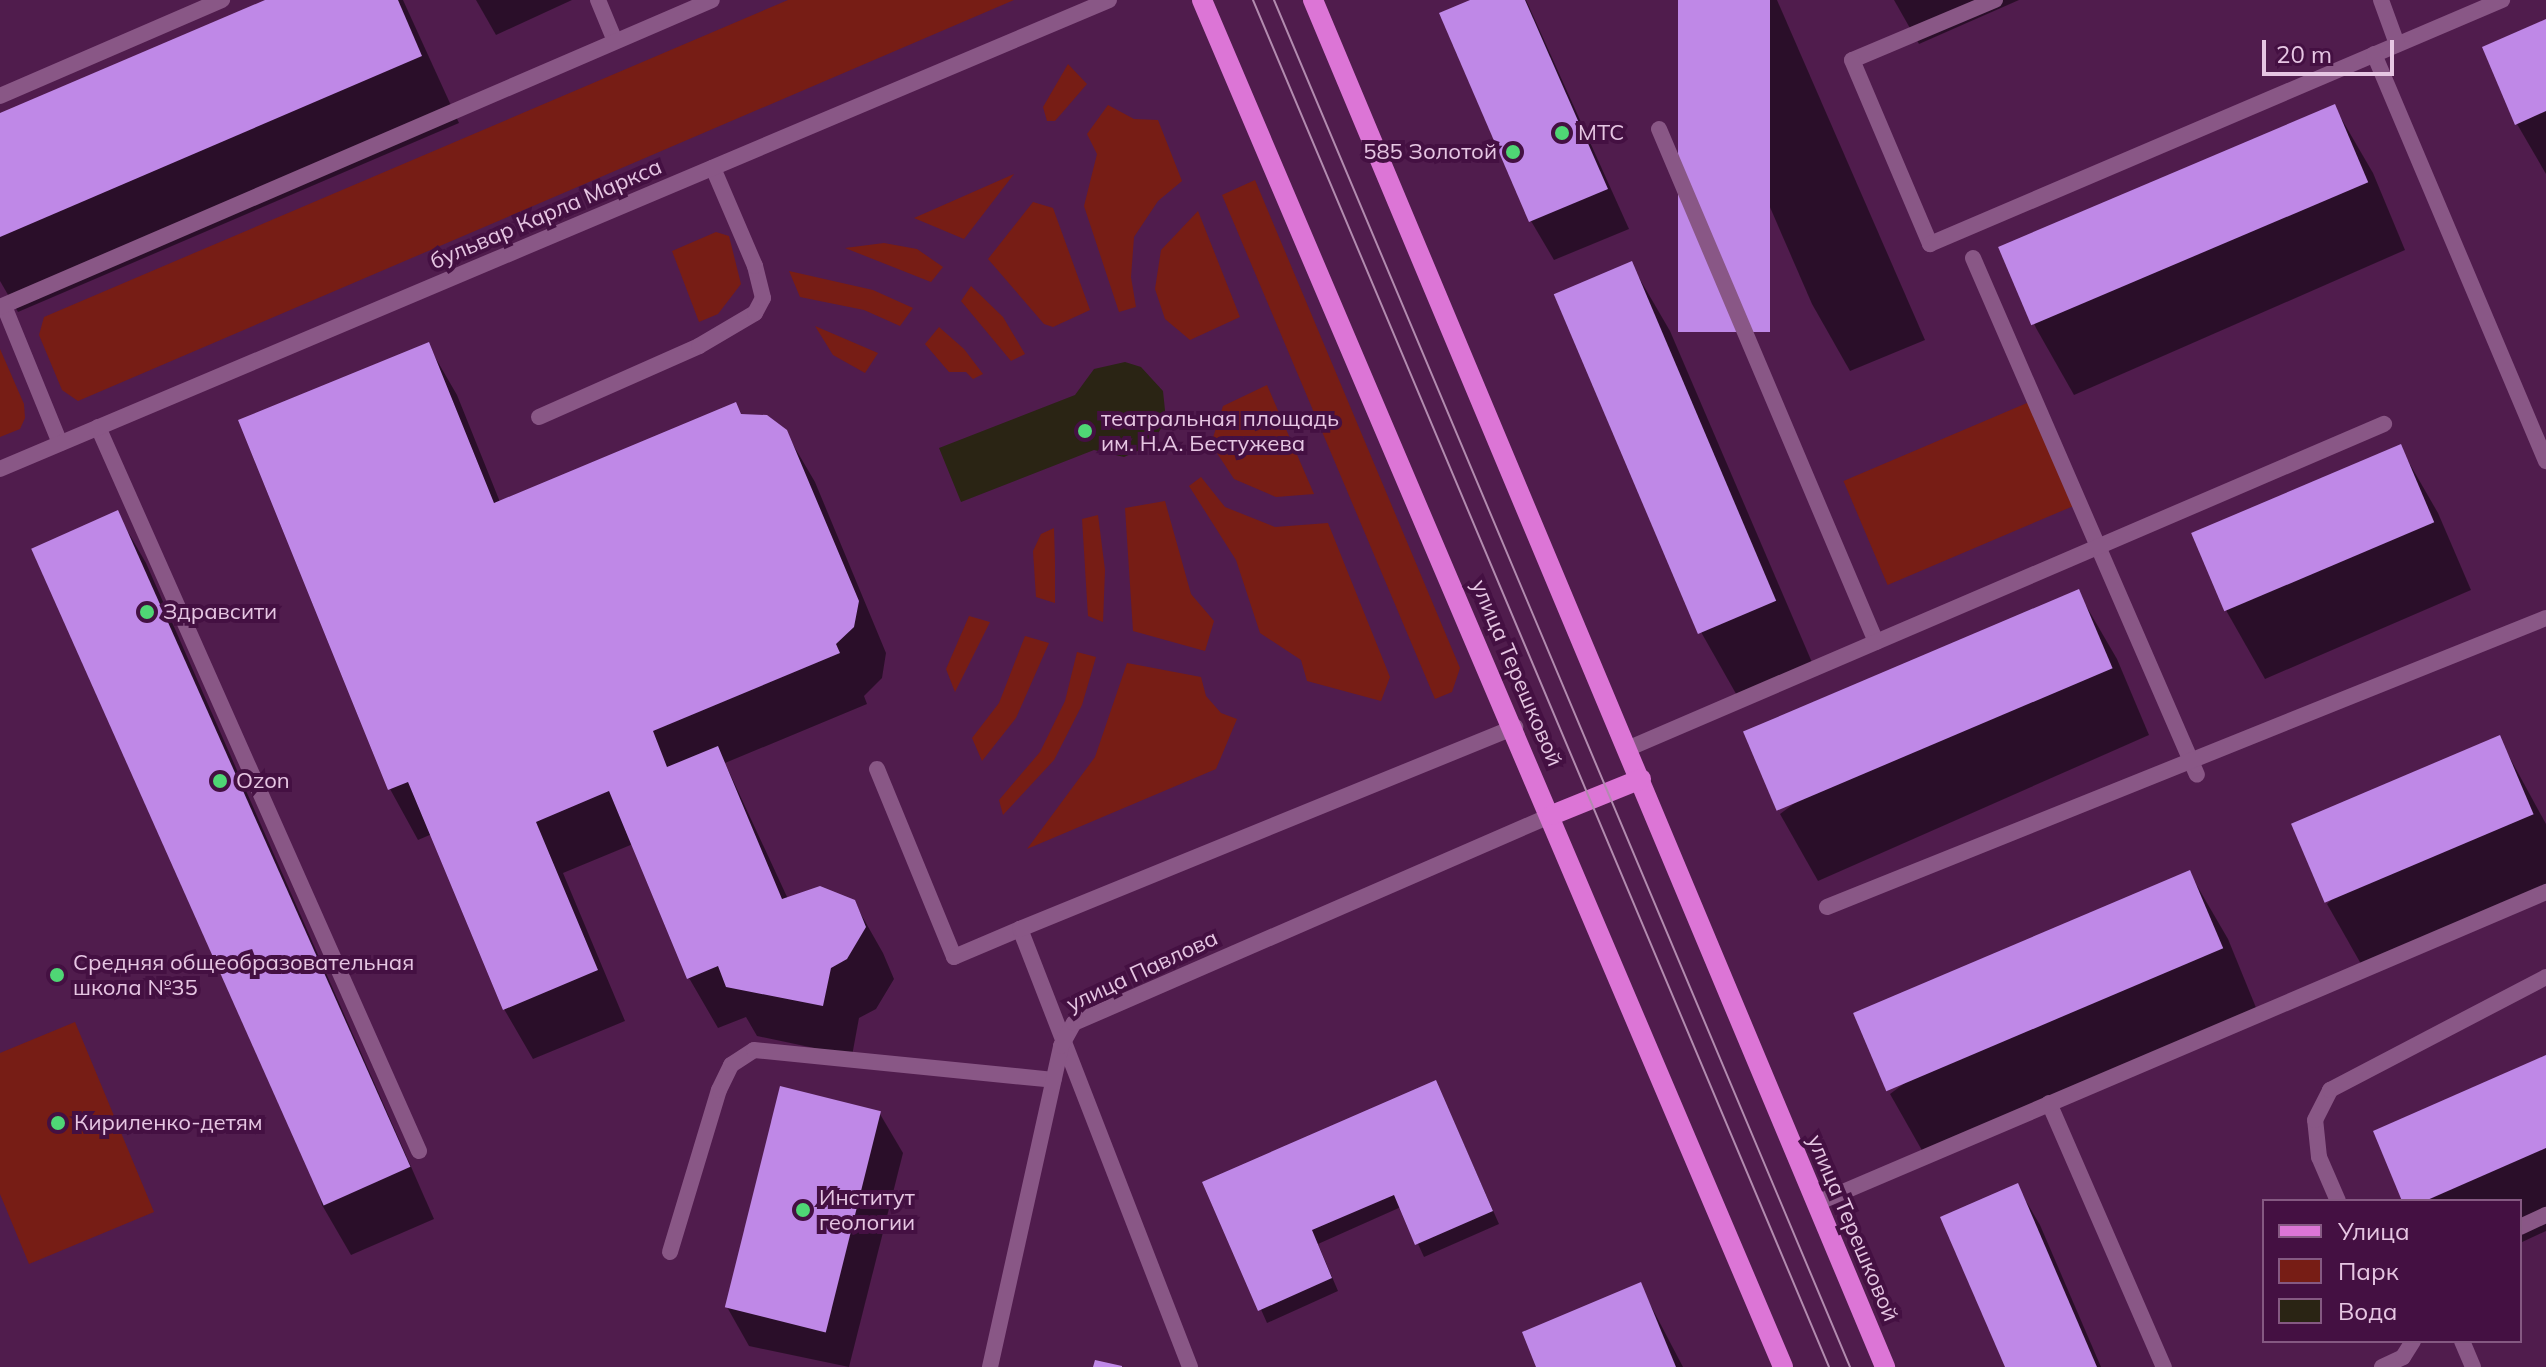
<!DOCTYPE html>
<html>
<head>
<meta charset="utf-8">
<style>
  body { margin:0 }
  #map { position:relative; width:2546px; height:1367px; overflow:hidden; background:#501c4d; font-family:Mulish,sans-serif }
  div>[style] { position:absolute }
  .green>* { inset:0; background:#771d15; transform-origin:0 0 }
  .water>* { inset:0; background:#2a2414 }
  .shadow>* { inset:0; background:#0007 }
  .building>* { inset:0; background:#bf88e7; transform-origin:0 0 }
  .service>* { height:16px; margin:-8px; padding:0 8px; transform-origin:8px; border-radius:8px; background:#895786 }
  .minor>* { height:16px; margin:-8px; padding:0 8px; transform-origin:8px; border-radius:8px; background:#895786 }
  .tertiary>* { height:16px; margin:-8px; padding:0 8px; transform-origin:8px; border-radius:8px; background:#895786 }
  .primary>* { height:20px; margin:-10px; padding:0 10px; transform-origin:10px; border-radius:10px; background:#dc75d6 }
  .tram>* { height:2px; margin:-1px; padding:0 1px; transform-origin:1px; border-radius:1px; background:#b28baf }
  .dots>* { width:22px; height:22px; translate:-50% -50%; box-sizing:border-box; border:4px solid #441042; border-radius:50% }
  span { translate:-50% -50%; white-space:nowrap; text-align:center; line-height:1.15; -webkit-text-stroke:8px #441042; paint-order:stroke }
  .poi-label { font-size:22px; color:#e6c6e3 }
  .left { translate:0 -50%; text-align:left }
  .right { translate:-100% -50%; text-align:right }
  .street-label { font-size:22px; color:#e6c6e3 }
  .legend { position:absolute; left:2262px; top:1199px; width:260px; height:144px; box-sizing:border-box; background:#441042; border:2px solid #855982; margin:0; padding:10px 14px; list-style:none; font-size:24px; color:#e6c6e3 }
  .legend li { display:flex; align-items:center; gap:16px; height:40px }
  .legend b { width:40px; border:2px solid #855982 }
  .scale { position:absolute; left:2262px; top:40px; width:132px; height:36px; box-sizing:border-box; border:4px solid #e6c6e3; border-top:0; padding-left:10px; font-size:24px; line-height:28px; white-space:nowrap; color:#e6c6e3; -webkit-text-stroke:6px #441042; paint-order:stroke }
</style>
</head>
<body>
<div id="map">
  <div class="green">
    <i style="clip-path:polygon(788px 0,1014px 0,78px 401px,62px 390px,39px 335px,44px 317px)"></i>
    <i style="clip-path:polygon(1068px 64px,1087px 84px,1055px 121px,1047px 121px,1043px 107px)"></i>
    <i style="clip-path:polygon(1108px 105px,1134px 119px,1158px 120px,1182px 181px,1158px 201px,1134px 237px,1131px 277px,1136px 307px,1119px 312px,1084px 206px,1097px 154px,1087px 134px)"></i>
    <i style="clip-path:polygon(1014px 174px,964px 239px,914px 218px)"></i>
    <i style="clip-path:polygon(1255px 180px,1460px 668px,1452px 692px,1435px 699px,1222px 195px)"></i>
    <i style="clip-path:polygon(1033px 202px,1053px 208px,1090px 310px,1053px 327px,1044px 324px,988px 259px)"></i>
    <i style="clip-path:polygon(1198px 211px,1240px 317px,1190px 340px,1165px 319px,1155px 289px,1161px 250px)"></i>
    <i style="clip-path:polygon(716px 232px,729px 236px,741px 284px,718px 314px,699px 322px,672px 251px)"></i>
    <i style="clip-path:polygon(884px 243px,917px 249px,943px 267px,931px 282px,845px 248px)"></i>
    <i style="clip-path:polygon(789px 271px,873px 290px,913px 308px,900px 326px,864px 310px,800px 297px)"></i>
    <i style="clip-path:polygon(971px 286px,1003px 317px,1025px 354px,1011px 361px,961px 301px)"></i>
    <i style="clip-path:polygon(815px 326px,878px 353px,865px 373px,833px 355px)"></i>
    <i style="clip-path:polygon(939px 327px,964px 349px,983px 374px,973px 379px,966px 372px,949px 372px,925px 344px)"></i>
    <i style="clip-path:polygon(0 349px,24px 404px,25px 418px,20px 429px,0 437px)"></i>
    <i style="clip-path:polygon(1267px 385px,1314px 494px,1276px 497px,1234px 479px,1211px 444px,1223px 406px)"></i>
    <i style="left:2034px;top:400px;width:113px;height:207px;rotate:67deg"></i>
    <i style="clip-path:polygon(1201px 477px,1225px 507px,1275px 527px,1328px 523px,1390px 677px,1381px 701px,1307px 681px,1301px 660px,1260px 633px,1236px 560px,1189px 486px)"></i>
    <i style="clip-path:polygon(1165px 501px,1191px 594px,1214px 621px,1205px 651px,1133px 631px,1125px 508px)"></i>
    <i style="clip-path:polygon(1098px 515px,1105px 570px,1103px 622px,1088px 616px,1082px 519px)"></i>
    <i style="clip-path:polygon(1054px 528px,1055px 563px,1055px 603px,1036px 597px,1033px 551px,1041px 534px)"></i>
    <i style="clip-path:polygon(969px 616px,990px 622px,955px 692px,946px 669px)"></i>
    <i style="clip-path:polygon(1025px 636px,1049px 643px,1016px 718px,982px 761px,972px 738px,999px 703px)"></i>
    <i style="clip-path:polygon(1077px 652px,1096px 657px,1082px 705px,1054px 760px,1003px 815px,999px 800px,1040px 752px,1065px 701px)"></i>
    <i style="clip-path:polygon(1127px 663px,1201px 677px,1206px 696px,1221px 713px,1237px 719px,1216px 769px,1027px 849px,1095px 757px)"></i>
    <i style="clip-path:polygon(75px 1022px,154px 1212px,29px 1264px,0 1194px,0 1053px)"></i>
  </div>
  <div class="water">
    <i style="clip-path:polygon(1125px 362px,1141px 367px,1163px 391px,1166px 420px,1151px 445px,1124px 457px,1094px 450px,961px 502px,939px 448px,1075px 395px,1094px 369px)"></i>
  </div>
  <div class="shadow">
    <i style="clip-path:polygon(270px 0,403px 0,459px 123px,18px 312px,0 281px,0 116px)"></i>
    <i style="clip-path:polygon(476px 0,572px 0,496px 35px)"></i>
    <i style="clip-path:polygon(1475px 0,1526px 0,1629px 229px,1554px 260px,1531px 221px,1442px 14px)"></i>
    <i style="clip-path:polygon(1680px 0,1777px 0,1925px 340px,1850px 371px,1812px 304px)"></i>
    <i style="clip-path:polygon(1894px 0,2019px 0,1919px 44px)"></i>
    <i style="clip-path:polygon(2546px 21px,2546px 174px,2517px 124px)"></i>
    <i style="clip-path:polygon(2334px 106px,2373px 173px,2405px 250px,2074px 395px,2036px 328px,2003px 252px)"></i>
    <i style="clip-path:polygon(1631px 264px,1670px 331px,1814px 667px,1739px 699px,1701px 632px)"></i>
    <i style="clip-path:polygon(428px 345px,457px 395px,500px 502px,742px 416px,785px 431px,815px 482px,886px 653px,882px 678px,864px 696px,867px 704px,725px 763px,788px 899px,854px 902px,883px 953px,894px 979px,876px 1009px,859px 1018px,852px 1056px,757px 1036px,746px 1017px,718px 1028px,689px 978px,633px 844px,563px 873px,625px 1021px,533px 1059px,504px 1009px,432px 834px,418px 840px,390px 789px,240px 421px)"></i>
    <i style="clip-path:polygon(2400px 447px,2438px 513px,2471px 590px,2265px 679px,2227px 612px,2195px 536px)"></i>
    <i style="clip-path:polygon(117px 513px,146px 563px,434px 1219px,351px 1255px,322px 1205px)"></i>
    <i style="clip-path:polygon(2078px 592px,2117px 659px,2149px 735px,1818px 881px,1780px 814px)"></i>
    <i style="clip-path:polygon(2499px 738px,2546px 824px,2546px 892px,2365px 971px,2327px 904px)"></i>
    <i style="clip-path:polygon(2189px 872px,2228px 939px,2259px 1015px,1928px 1161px,1890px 1094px)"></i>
    <i style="clip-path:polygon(2546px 1057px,2546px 1231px,2520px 1243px,2520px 1201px,2404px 1201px)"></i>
    <i style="clip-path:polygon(1436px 1082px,1499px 1224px,1424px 1257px,1401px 1207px,1318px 1244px,1338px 1291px,1267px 1323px,1205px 1184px)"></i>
    <i style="clip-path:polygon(880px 1114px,903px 1153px,849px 1367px,749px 1346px,727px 1307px)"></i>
    <i style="clip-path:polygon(2017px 1186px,2040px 1225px,2101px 1367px,2007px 1367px)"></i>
    <i style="clip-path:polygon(1640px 1285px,1683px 1367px,1538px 1367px)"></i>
  </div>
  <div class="building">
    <i style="clip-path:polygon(265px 0,398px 0,422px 56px,0 237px,0 113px)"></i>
    <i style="clip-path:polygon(1470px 0,1525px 0,1608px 189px,1529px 222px,1439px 13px)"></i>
    <i style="left:1678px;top:0;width:92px;height:332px"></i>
    <i style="clip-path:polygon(2546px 19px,2546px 111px,2515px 125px,2482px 47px)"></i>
    <i style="left:2335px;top:104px;width:85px;height:366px;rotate:67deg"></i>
    <i style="left:1632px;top:261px;width:369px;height:85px;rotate:67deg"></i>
    <i style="clip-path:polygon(429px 342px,494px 503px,736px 402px,741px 414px,767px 415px,787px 430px,859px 601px,854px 627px,836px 644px,840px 653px,653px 731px,667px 767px,718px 746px,782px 899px,820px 886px,855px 900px,866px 927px,847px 959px,831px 968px,823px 1006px,726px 987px,718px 966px,687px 979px,609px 791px,536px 822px,598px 970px,503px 1010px,408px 782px,388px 790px,238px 420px)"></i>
    <i style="left:2401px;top:444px;width:85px;height:228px;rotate:67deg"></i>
    <i style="left:118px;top:510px;width:719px;height:95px;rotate:66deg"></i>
    <i style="left:2079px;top:589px;width:86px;height:365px;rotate:67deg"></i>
    <i style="left:2500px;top:735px;width:86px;height:227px;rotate:67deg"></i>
    <i style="left:2190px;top:870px;width:85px;height:366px;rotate:67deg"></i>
    <i style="clip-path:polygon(2546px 1055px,2546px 1148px,2425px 1201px,2402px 1201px,2373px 1131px)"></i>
    <i style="clip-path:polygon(1436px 1080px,1493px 1211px,1415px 1245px,1394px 1195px,1312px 1230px,1332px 1278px,1258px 1311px,1202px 1182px)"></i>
    <i style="left:780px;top:1086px;width:104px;height:228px;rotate:14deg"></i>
    <i style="clip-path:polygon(2018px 1183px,2097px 1367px,2005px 1367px,1940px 1217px)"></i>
    <i style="clip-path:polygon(1641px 1282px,1676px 1367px,1536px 1367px,1522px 1332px)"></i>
    <i style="clip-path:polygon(1095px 1360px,1122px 1366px,1122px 1367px,1093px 1367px)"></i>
  </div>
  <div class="service">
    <i style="left:1995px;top:0;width:155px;rotate:157.2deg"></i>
    <i style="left:1852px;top:60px;width:200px;rotate:67deg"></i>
    <i style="left:1930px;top:244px;width:622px;rotate:-23.1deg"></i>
    <i style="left:2381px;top:0;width:47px;rotate:70deg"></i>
    <i style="left:2374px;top:54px;width:442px;rotate:67.1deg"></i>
    <i style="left:1659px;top:129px;width:557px;rotate:67.07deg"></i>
    <i style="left:1973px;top:258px;width:563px;rotate:66.57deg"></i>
    <i style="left:539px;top:417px;width:175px;rotate:-23.9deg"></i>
    <i style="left:699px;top:346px;width:65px;rotate:-30.5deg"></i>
    <i style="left:755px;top:313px;width:17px;rotate:-62deg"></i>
    <i style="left:763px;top:298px;width:33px;rotate:-104deg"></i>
    <i style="left:755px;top:266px;width:107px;rotate:-113.2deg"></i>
    <i style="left:98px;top:427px;width:792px;rotate:66.09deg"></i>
    <i style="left:1627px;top:749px;width:824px;rotate:-23.24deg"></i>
    <i style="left:877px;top:769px;width:203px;rotate:67.7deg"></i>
    <i style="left:954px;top:957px;width:72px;rotate:-23deg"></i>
    <i style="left:1827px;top:907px;width:775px;rotate:-21.9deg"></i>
    <i style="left:2049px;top:1103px;width:288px;rotate:66.5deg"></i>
    <i style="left:2338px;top:1201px;width:48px;rotate:-113.4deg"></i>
    <i style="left:2319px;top:1157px;width:37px;rotate:-96deg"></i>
    <i style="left:2315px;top:1120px;width:34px;rotate:-63deg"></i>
    <i style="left:2330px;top:1090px;width:244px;rotate:-27.6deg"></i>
    <i style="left:1817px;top:1203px;width:793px;rotate:-23.1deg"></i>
    <i style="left:2520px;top:1227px;width:29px;rotate:-25deg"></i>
    <i style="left:670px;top:1252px;width:169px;rotate:-73.2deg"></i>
    <i style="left:719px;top:1090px;width:28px;rotate:-64deg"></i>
    <i style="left:731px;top:1065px;width:27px;rotate:-33deg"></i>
    <i style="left:754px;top:1050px;width:301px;rotate:5.7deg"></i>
    <i style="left:2462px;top:1341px;width:28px;rotate:67deg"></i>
    <i style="left:1190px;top:1367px;width:470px;rotate:-111.2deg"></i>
    <i style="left:1020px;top:929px;width:535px;rotate:-22.2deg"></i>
    <i style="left:2382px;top:1367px;width:23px;rotate:-25deg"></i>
    <i style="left:2403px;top:1357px;width:19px;rotate:-58deg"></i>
  </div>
  <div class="minor">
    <i style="left:598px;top:0;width:44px;rotate:67.5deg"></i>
    <i style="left:0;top:96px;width:242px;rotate:-23.4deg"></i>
  </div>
  <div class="tertiary">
    <i style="left:4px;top:306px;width:148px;rotate:67.8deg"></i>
    <i style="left:0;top:307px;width:775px;rotate:-23.32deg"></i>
    <i style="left:0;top:469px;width:1204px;rotate:-22.92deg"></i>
    <i style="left:990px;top:1367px;width:329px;rotate:-77.5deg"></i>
    <i style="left:1061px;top:1046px;width:26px;rotate:-61deg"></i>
    <i style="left:1074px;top:1023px;width:521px;rotate:-23.52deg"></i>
  </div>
  <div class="primary">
    <i style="left:1202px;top:0;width:1485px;rotate:66.97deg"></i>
    <i style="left:1313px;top:0;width:1482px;rotate:67.29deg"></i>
    <i style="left:1552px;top:815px;width:96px;rotate:-22deg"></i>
  </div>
  <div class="tram">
    <i style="left:1253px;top:0;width:1483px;rotate:67.15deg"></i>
    <i style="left:1274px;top:0;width:1483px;rotate:67.15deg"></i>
  </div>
  <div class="dots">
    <i style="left:1562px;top:133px;background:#4fd675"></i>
    <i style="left:1513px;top:152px;background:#4fd675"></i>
    <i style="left:1085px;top:431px;background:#4fd675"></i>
    <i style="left:147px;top:612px;background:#4fd675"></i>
    <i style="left:220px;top:781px;background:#4fd675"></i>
    <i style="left:57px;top:975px;background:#4fd675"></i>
    <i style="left:58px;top:1123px;background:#4fd675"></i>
    <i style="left:803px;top:1210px;background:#4fd675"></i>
  </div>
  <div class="poi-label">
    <span class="left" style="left:1578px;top:133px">МТС</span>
    <span class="right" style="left:1497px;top:152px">585 Золотой</span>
    <span class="left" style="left:1101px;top:431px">театральная площадь<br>им. Н.А. Бестужева</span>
    <span class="left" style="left:163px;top:612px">Здравсити</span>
    <span class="left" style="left:236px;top:781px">Ozon</span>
    <span class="left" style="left:73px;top:975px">Средняя общеобразовательная<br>школа №35</span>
    <span class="left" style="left:74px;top:1123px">Кириленко-детям</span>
    <span class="left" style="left:819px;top:1210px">Институт<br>геологии</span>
  </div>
  <div class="street-label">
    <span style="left:546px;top:214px;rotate:-23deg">бульвар Карла Маркса</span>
    <span style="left:1517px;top:673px;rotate:67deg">улица Терешковой</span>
    <span style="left:1142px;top:971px;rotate:-25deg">улица Павлова</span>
    <span style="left:1853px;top:1228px;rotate:67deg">улица Терешковой</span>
  </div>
  <ul class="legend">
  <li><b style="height:10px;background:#dc75d6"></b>Улица</li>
  <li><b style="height:22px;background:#771d15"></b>Парк</li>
  <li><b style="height:22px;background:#2a2414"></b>Вода</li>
  </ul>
  <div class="scale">20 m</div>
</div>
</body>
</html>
